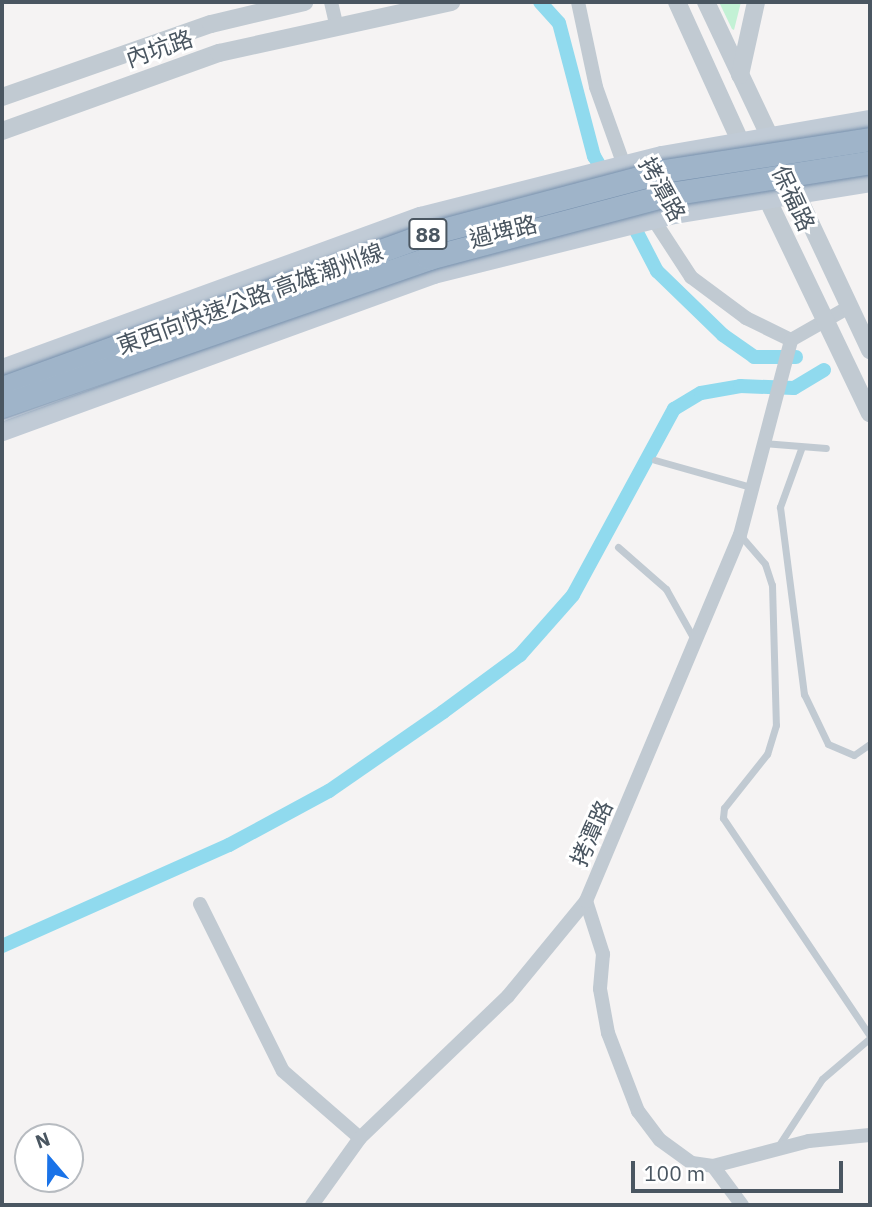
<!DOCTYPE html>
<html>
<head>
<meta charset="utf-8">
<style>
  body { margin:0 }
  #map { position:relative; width:872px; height:1207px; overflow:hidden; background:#f5f3f3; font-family:"IBM Plex Sans","Noto Sans TC",sans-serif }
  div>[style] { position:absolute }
  .green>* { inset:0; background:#c3f1d5 }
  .canal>* { height:14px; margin:-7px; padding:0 7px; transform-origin:7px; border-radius:7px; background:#90daee }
  .service>* { height:7px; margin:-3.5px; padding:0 3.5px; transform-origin:3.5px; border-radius:3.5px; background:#c1cad2 }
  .minor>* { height:14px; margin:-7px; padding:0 7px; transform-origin:7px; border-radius:7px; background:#c1cad2 }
  .tertiary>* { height:18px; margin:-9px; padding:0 9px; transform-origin:9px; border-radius:9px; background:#c1cad2 }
  .secondary>* { height:19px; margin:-9.5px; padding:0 9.5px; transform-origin:9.5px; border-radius:9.5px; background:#c1cbd6 }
  .bridges { filter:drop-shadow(0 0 2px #7690ad) drop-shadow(0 0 2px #7690ad) }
  .trunk-bridge>* { height:23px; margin:-11.5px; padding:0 11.5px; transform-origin:11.5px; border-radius:11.5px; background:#9fb4c9 }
  span { translate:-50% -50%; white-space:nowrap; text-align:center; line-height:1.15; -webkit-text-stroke:6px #fff; paint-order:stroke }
  .shield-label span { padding:2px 5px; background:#fff; border:2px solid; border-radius:5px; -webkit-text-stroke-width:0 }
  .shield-label { font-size:21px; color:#4a5661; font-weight:700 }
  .street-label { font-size:23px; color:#4a5661 }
  .frame { position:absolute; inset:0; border:4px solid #4a5661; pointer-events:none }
  .north { position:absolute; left:14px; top:1123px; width:70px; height:70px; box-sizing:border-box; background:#fff; border:2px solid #b7bbc0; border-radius:50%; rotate:340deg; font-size:19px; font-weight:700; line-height:28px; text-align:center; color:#4a5661 }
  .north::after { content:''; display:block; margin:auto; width:24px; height:32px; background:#1a73e8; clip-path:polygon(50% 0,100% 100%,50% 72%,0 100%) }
  .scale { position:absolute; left:631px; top:1161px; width:212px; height:32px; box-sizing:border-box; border:4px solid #4a5661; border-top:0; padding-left:9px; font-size:21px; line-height:24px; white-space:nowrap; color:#4a5661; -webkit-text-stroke:5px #fff; paint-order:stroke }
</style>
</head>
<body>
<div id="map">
  <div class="green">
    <i style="clip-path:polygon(719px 2px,741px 2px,734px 30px,732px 29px)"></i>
  </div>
  <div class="canal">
    <i style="left:540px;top:2px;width:28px;rotate:48deg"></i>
    <i style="left:559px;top:23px;width:138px;rotate:75.3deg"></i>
    <i style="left:594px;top:156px;width:24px;rotate:60deg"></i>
    <i style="left:630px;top:219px;width:59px;rotate:62.6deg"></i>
    <i style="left:657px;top:271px;width:92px;rotate:44.1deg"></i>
    <i style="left:723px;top:335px;width:38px;rotate:35deg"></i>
    <i style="left:754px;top:357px;width:42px"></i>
    <i style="left:2px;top:946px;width:248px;rotate:-24deg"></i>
    <i style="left:229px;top:845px;width:114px;rotate:-28.4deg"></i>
    <i style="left:329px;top:791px;width:139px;rotate:-34.7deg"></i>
    <i style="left:443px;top:712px;width:96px;rotate:-36.5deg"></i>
    <i style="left:520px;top:655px;width:80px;rotate:-48.5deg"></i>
    <i style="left:573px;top:595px;width:212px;rotate:-61.5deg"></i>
    <i style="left:674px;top:409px;width:31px;rotate:-31deg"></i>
    <i style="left:701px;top:393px;width:40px;rotate:-10deg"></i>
    <i style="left:740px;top:386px;width:54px;rotate:2.1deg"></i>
    <i style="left:794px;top:388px;width:35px;rotate:-31deg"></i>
  </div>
  <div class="service">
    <i style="left:763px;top:443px;width:63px;rotate:4.5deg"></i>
    <i style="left:801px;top:449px;width:62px;rotate:109.9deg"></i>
    <i style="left:780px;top:507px;width:189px;rotate:82.7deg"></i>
    <i style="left:804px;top:694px;width:55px;rotate:64.4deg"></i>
    <i style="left:828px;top:744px;width:28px;rotate:23deg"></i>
    <i style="left:854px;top:755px;width:19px;rotate:-35deg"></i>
    <i style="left:655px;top:460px;width:100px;rotate:15.7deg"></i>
    <i style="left:740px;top:535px;width:38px;rotate:49deg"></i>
    <i style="left:765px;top:564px;width:22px;rotate:72deg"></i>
    <i style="left:772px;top:585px;width:140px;rotate:88.4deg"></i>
    <i style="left:776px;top:725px;width:30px;rotate:107deg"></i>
    <i style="left:767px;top:754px;width:69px;rotate:128.5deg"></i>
    <i style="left:724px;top:808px;width:10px;rotate:96deg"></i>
    <i style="left:723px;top:818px;width:263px;rotate:56deg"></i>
    <i style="left:618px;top:547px;width:64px;rotate:41.2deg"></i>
    <i style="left:666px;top:589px;width:57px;rotate:60.8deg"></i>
    <i style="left:777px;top:1148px;width:82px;rotate:-56.9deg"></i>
    <i style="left:822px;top:1079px;width:63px;rotate:-40.5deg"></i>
  </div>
  <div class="minor">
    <i style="left:331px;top:2px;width:22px;rotate:77deg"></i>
    <i style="left:578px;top:2px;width:87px;rotate:78deg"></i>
    <i style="left:596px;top:87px;width:89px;rotate:70.3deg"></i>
    <i style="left:648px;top:211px;width:79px;rotate:56.9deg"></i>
    <i style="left:691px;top:277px;width:69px;rotate:36.7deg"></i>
    <i style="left:746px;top:318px;width:50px;rotate:26.1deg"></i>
    <i style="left:586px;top:901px;width:56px;rotate:72.2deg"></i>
    <i style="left:603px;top:954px;width:35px;rotate:95deg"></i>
    <i style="left:600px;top:989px;width:45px;rotate:79.7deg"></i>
    <i style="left:608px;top:1033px;width:84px;rotate:69deg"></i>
    <i style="left:638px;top:1111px;width:36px;rotate:53deg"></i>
    <i style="left:660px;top:1140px;width:39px;rotate:36deg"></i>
    <i style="left:692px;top:1163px;width:21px;rotate:8deg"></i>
    <i style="left:713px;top:1166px;width:99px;rotate:-14.6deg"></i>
    <i style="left:809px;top:1141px;width:61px;rotate:-5.6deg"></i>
    <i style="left:200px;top:904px;width:186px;rotate:63.6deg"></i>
    <i style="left:283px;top:1071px;width:102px;rotate:41deg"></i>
    <i style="left:713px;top:1166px;width:49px;rotate:53.4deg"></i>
    <i style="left:312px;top:1205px;width:82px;rotate:-54.4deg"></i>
    <i style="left:360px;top:1138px;width:205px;rotate:-43.8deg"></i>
    <i style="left:508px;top:996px;width:123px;rotate:-50.6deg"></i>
    <i style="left:586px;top:901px;width:397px;rotate:-67.2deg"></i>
    <i style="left:740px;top:535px;width:202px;rotate:-75.3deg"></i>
    <i style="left:791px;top:340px;width:67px;rotate:-29.6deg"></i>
  </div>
  <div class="tertiary">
    <i style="left:677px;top:2px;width:167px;rotate:65.6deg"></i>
    <i style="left:706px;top:2px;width:161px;rotate:64.7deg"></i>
    <i style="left:740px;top:75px;width:75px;rotate:-77.6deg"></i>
    <i style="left:2px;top:97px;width:221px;rotate:-19.3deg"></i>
    <i style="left:211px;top:24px;width:96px;rotate:-13.3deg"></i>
    <i style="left:2px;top:131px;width:231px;rotate:-19.8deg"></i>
    <i style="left:219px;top:53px;width:238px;rotate:-12.4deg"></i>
    <i style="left:791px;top:182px;width:186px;rotate:64.8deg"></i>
    <i style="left:761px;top:186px;width:252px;rotate:64.4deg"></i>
  </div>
  <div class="secondary">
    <i style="left:2px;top:368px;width:445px;rotate:-20deg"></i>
    <i style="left:420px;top:216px;width:249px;rotate:-14.2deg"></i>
    <i style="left:661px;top:155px;width:212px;rotate:-9.8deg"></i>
    <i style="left:2px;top:431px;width:459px;rotate:-20deg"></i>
    <i style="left:433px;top:274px;width:247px;rotate:-14deg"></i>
    <i style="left:673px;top:214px;width:200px;rotate:-9.2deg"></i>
  </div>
  <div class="bridges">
    <div class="trunk-bridge">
      <i style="left:2px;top:388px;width:449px;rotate:-19.9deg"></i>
      <i style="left:424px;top:235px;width:248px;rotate:-14.9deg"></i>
      <i style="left:664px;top:171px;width:208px;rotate:-8.8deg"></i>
      <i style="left:2px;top:406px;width:452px;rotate:-19.1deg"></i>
      <i style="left:429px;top:258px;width:248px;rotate:-14.9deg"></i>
      <i style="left:669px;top:194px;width:204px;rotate:-9deg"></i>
    </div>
  </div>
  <div class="shield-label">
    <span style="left:428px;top:234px">88</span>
  </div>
  <div class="street-label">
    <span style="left:159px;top:48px;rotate:-19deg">內坑路</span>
    <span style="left:663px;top:189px;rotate:61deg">拷潭路</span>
    <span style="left:794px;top:198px;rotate:65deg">保福路</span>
    <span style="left:503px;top:231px;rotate:-14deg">過埤路</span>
    <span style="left:250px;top:298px;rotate:-20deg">東西向快速公路 高雄潮州線</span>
    <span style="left:591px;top:833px;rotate:-66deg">拷潭路</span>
  </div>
  <div class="frame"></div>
  <div class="north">N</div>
  <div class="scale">100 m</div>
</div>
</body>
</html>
